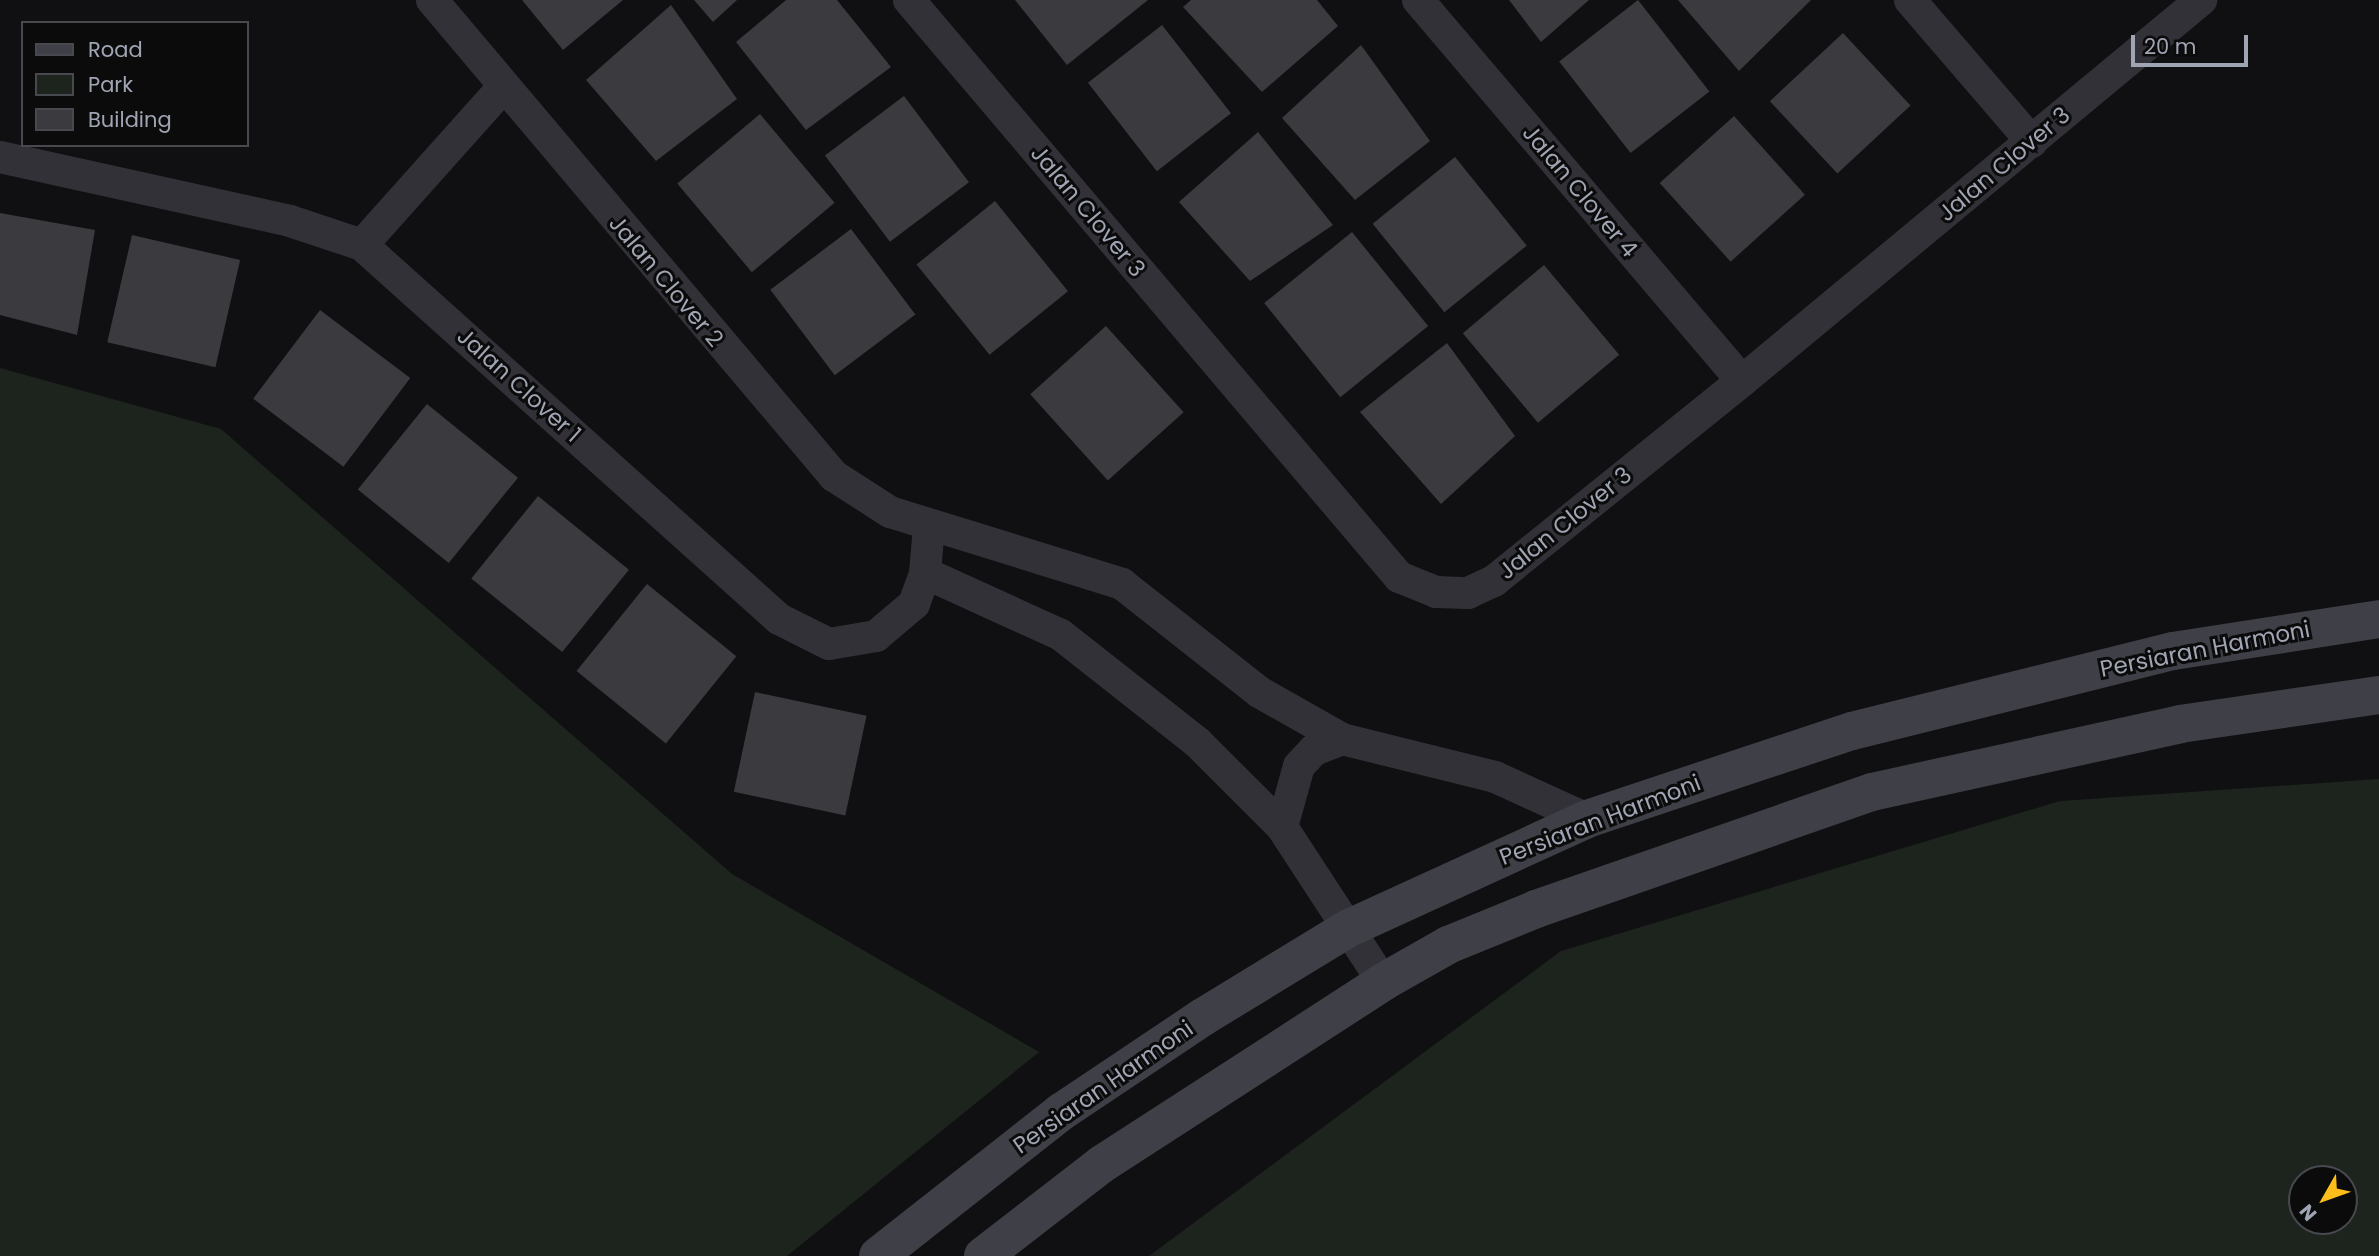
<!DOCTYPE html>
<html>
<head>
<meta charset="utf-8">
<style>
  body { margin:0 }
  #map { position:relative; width:2379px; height:1256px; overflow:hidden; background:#101012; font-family:Poppins,sans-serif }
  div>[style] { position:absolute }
  .green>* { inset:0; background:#1c241d }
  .building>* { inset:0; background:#3a3a3f; transform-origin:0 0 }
  .street>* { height:32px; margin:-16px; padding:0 16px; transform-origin:16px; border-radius:16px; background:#313137 }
  .secondary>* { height:38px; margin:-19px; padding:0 19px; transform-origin:19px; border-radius:19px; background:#3f4047 }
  span { translate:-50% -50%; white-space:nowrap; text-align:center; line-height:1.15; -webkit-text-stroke:6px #0b0b0c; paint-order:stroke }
  .street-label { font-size:23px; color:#a0a5b3 }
  .legend { position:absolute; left:21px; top:21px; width:228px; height:126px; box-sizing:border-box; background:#0b0b0c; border:2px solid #47494f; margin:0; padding:9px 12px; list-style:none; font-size:21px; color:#a0a5b3 }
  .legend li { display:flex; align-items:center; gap:14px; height:35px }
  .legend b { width:35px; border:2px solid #47494f }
  .north { position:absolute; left:2288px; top:1165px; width:70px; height:70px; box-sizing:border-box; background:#0b0b0c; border:2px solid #47494f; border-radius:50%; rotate:230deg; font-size:19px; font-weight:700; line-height:28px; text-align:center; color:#a0a5b3 }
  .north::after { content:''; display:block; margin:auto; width:24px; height:32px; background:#fdbe1c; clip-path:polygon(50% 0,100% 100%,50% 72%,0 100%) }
  .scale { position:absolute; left:2131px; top:35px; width:117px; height:32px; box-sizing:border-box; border:4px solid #a0a5b3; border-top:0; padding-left:9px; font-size:21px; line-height:24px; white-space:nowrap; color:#a0a5b3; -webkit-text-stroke:5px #0b0b0c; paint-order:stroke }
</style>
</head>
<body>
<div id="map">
  <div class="green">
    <i style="clip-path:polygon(0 368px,221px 429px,732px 874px,1039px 1052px,787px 1256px,0 1256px)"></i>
    <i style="clip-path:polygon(evenodd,2379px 779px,2379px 1256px,1149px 1256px,1561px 951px,2060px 801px,2379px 779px,2302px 1179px,2344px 1179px,2344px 1221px,2302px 1221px,2302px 1179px)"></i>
  </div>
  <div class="building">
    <i style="clip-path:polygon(522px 0,623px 0,563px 50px)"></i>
    <i style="clip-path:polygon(694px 0,737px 0,713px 22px)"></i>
    <i style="clip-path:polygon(786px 0,837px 0,891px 67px,806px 130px,736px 42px)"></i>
    <i style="clip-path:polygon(1015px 0,1148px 0,1067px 65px)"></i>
    <i style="clip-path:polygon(1191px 0,1317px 0,1338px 26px,1262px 92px,1183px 7px)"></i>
    <i style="clip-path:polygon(1509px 0,1589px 0,1541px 42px)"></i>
    <i style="left:1638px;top:0;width:116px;height:100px;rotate:52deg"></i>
    <i style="clip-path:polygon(1678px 0,1811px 0,1739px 71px)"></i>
    <i style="clip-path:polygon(671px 5px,737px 99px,656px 161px,586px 80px)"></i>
    <i style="left:1162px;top:25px;width:112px;height:94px;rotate:52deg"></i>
    <i style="left:1843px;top:33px;width:99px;height:100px;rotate:47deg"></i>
    <i style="clip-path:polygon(1361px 45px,1430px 141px,1355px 200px,1282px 118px)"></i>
    <i style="left:904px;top:96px;width:108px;height:99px;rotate:53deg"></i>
    <i style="left:760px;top:114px;width:116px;height:108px;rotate:50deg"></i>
    <i style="left:1734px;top:116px;width:106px;height:100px;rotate:48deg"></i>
    <i style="clip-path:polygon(1258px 132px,1333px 225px,1250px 281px,1179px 202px)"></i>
    <i style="left:1455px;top:157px;width:114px;height:106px;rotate:51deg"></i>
    <i style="left:995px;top:201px;width:116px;height:101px;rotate:51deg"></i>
    <i style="clip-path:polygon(0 213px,95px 230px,77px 335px,0 315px)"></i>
    <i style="left:851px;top:229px;width:107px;height:101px;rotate:53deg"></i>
    <i style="left:1352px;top:232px;width:121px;height:113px;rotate:51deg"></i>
    <i style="left:132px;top:235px;width:111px;height:110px;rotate:13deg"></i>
    <i style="left:1544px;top:265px;width:117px;height:106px;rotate:50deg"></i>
    <i style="left:320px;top:310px;width:113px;height:111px;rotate:37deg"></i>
    <i style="left:1106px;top:326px;width:116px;height:102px;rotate:48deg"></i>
    <i style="clip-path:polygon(1447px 343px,1515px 436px,1441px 504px,1360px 412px)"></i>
    <i style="left:427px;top:404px;width:117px;height:110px;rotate:39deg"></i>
    <i style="left:538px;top:496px;width:117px;height:106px;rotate:39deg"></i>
    <i style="left:647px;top:584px;width:115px;height:112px;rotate:39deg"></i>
    <i style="left:755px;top:692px;width:114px;height:102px;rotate:12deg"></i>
  </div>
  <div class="street">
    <i style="left:432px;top:0;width:623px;rotate:49.82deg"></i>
    <i style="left:834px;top:476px;width:67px;rotate:32.7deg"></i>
    <i style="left:890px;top:512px;width:243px;rotate:17.2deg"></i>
    <i style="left:1122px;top:584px;width:174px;rotate:38.2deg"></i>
    <i style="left:1259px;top:692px;width:95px;rotate:29.5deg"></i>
    <i style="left:1342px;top:739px;width:158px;rotate:13.9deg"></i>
    <i style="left:1495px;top:777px;width:101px;rotate:24.5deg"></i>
    <i style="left:909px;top:0;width:757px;rotate:49.66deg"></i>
    <i style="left:1399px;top:577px;width:40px;rotate:22deg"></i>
    <i style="left:1436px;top:592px;width:32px;rotate:2deg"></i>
    <i style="left:1468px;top:593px;width:29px;rotate:-25deg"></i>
    <i style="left:1494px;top:581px;width:319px;rotate:-38.9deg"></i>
    <i style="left:1742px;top:381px;width:597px;rotate:-39.69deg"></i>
    <i style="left:1418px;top:0;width:500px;rotate:49.62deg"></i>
    <i style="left:1910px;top:0;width:187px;rotate:49.3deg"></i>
    <i style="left:0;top:157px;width:297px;rotate:12.4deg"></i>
    <i style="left:290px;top:221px;width:76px;rotate:18.4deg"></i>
    <i style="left:362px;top:245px;width:560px;rotate:41.89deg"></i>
    <i style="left:779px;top:619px;width:56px;rotate:26.6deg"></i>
    <i style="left:829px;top:644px;width:48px;rotate:-9.7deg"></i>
    <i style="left:876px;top:636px;width:50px;rotate:-40.1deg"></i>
    <i style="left:914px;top:604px;width:33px;rotate:-70deg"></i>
    <i style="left:925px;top:573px;width:47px;rotate:-85.1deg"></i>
    <i style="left:362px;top:245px;width:213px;rotate:-48.2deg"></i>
    <i style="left:925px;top:573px;width:149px;rotate:24.5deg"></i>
    <i style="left:1061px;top:635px;width:174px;rotate:38.2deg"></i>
    <i style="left:1198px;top:743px;width:119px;rotate:45deg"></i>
    <i style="left:1282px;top:827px;width:185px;rotate:56.9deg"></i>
    <i style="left:1282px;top:827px;width:63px;rotate:-74.4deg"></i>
    <i style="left:1299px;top:766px;width:22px;rotate:-47deg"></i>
    <i style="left:1314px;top:750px;width:30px;rotate:-21deg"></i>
  </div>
  <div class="secondary">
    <i style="left:878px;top:1256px;width:233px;rotate:-38.2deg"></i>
    <i style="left:1061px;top:1112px;width:171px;rotate:-33.8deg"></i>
    <i style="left:1203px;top:1017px;width:169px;rotate:-31.4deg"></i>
    <i style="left:1347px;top:929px;width:264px;rotate:-24.6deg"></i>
    <i style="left:1587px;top:819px;width:279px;rotate:-18.4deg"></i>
    <i style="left:1852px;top:731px;width:331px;rotate:-14deg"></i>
    <i style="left:2173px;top:651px;width:208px;rotate:-8.8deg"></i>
    <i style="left:983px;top:1256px;width:150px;rotate:-37.7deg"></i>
    <i style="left:1102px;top:1164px;width:335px;rotate:-32.9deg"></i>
    <i style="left:1383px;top:982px;width:75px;rotate:-29.6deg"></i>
    <i style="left:1448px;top:945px;width:95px;rotate:-22.2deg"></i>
    <i style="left:1536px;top:909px;width:356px;rotate:-19.2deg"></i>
    <i style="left:1872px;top:792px;width:315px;rotate:-12.4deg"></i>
    <i style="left:2180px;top:724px;width:201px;rotate:-8.3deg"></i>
  </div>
  <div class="street-label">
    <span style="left:2004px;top:164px;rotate:-40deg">Jalan Clover 3</span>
    <span style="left:1580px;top:191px;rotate:50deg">Jalan Clover 4</span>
    <span style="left:1088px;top:211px;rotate:50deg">Jalan Clover 3</span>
    <span style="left:666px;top:281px;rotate:50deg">Jalan Clover 2</span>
    <span style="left:519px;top:385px;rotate:42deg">Jalan Clover 1</span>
    <span style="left:1565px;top:523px;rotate:-39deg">Jalan Clover 3</span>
    <span style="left:2205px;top:649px;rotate:-11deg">Persiaran Harmoni</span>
    <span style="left:1600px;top:820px;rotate:-21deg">Persiaran Harmoni</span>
    <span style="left:1103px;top:1087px;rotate:-35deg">Persiaran Harmoni</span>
  </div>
  <ul class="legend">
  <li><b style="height:9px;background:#3f4047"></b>Road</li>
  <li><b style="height:19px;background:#1c241d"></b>Park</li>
  <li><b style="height:19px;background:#3a3a3f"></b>Building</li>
  </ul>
  <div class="north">N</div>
  <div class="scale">20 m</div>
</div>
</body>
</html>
